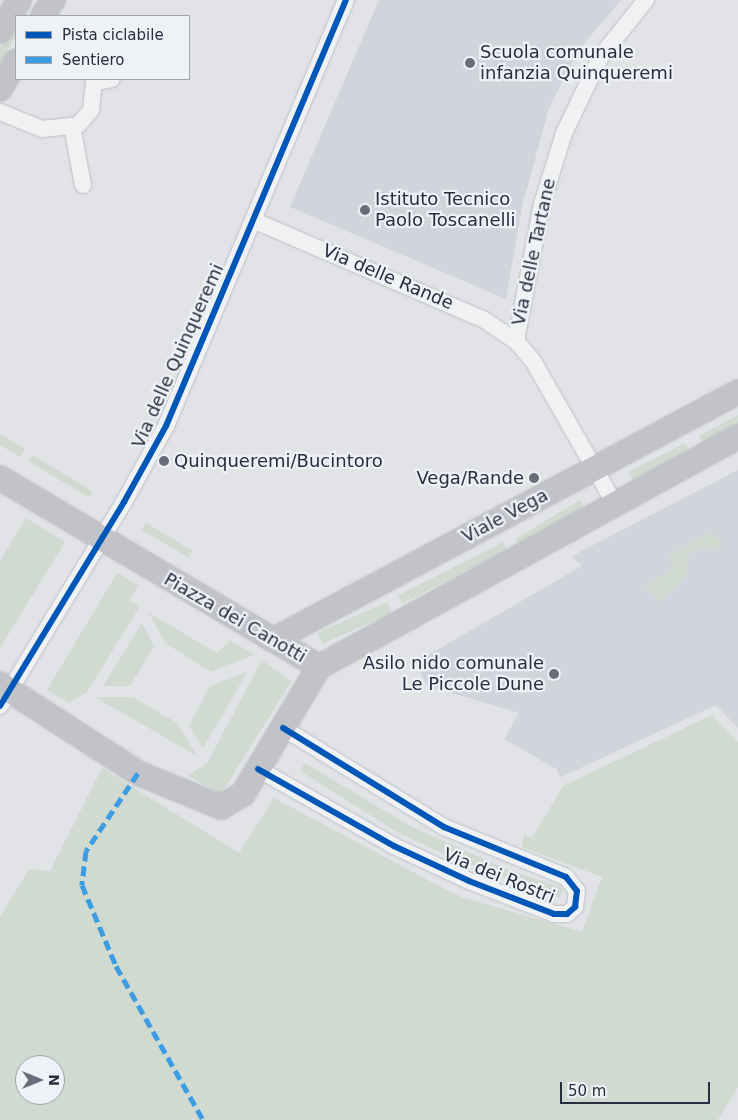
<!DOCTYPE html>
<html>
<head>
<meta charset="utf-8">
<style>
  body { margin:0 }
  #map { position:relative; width:738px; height:1120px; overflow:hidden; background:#e1e3e6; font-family:"DejaVu Sans",sans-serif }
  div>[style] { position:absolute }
  .built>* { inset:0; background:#d1d4db }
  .green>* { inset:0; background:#d0dad1; transform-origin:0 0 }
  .roads { filter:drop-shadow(0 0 1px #bec0c3) drop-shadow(0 0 1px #bec0c3) }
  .street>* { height:16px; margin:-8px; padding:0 8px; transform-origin:8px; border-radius:8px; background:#f0f1f3 }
  .secondary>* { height:24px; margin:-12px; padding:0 12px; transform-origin:12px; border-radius:12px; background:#c2c3c8 }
  .quiet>* { height:5px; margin-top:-2.5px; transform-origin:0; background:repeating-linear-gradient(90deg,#3d9de3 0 10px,transparent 0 15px) }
  .cycleway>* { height:6px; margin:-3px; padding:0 3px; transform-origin:3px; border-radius:3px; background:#0057b8 }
  .dots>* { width:14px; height:14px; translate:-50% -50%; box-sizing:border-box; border:2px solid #eef1f6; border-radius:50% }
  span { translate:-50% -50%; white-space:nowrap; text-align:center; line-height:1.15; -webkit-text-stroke:4.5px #eef1f6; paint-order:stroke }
  .poi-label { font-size:18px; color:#272e3f }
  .left { translate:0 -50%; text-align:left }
  .right { translate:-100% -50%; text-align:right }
  .street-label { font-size:18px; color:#272e3f }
  .legend { position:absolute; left:15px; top:15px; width:175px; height:65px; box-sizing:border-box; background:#eef1f6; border:1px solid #9ea3ad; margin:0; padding:6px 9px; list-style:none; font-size:15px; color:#272e3f }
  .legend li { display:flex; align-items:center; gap:10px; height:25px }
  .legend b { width:25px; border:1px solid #9ea3ad }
  .north { position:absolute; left:15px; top:1055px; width:50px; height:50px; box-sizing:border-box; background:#eef1f6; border:1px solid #9ea3ad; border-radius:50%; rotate:90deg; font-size:14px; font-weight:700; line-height:20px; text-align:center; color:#272e3f }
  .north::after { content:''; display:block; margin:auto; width:18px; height:22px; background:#686d79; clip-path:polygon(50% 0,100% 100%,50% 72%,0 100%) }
  .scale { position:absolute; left:560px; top:1082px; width:150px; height:22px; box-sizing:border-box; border:2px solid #272e3f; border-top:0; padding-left:6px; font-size:15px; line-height:18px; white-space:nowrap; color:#272e3f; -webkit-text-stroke:4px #eef1f6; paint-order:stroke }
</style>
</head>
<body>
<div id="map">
  <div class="built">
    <i style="clip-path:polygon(379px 0,621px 0,578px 51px,549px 108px,522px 207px,506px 299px,290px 207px)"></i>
    <i style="clip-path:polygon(738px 470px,738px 728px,716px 705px,559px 778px,558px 770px,504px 739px,519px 713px,427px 686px,416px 662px,582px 566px,572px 556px)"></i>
  </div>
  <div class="green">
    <i style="clip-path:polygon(16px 21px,16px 36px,0 64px,0 48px)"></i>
    <i style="clip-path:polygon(738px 415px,738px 427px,704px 445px,699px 436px)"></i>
    <i style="clip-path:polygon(0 434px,25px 449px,20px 457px,0 445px)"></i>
    <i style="left:685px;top:443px;width:11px;height:63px;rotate:63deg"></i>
    <i style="left:32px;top:455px;width:71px;height:7px;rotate:31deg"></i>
    <i style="left:580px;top:500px;width:12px;height:76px;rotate:59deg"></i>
    <i style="clip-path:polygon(26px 518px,65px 542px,0 648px,0 561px)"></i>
    <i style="left:146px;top:523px;width:54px;height:8px;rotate:31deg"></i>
    <i style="clip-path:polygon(710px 532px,723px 544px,717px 550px,708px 547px,689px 553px,686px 576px,660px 602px,645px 587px,675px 566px,667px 556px)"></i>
    <i style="left:503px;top:542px;width:9px;height:118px;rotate:63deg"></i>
    <i style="clip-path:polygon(117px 573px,138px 585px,130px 601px,140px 606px,87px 692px,69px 703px,47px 690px)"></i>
    <i style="left:387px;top:602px;width:12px;height:76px;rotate:66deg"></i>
    <i style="clip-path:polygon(149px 613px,217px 653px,230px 640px,254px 655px,211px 672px,165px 643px)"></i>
    <i style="clip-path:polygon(142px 623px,154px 646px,130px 686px,103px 686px)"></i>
    <i style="clip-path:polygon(262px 660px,291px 682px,221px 794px,188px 776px,207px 763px)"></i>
    <i style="clip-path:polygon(248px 671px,203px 748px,189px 726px,210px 686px)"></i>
    <i style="clip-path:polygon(95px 697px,133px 697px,177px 723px,197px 756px)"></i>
    <i style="clip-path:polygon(evenodd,712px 715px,738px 742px,738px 1087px,718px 1120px,0 1120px,0 917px,29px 869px,50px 871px,102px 768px,239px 853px,274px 798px,458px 896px,582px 932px,602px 877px,522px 847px,524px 834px,532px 838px,563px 786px,712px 715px,25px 1065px,55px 1065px,55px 1095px,25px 1095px,25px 1065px)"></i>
    <i style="clip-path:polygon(305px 763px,410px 826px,509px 870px,563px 888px,560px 898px,450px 857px,397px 832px,300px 771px)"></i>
  </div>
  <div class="roads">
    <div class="street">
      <i style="left:95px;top:82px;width:17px;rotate:-10deg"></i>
      <i style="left:0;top:112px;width:45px;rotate:22deg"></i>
      <i style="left:42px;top:129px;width:36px;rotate:-6deg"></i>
      <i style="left:78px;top:125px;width:20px;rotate:-49deg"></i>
      <i style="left:91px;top:110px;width:31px;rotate:-84deg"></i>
      <i style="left:72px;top:126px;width:60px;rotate:79.4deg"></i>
      <i style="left:255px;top:221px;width:248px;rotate:23.3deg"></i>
      <i style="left:483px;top:319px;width:40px;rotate:34deg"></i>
      <i style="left:516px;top:341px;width:26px;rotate:50deg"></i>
      <i style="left:533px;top:361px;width:165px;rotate:60.2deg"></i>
      <i style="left:516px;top:341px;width:139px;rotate:-79.3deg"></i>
      <i style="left:542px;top:204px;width:74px;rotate:-72.8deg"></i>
      <i style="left:564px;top:133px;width:85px;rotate:-64.3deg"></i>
      <i style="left:601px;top:56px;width:72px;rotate:-51.2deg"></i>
      <i style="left:0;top:706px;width:239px;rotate:-58.7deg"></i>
      <i style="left:124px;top:502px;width:87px;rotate:-61.1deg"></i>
      <i style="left:166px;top:426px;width:462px;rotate:-67.1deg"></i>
      <i style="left:258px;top:769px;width:156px;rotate:29.5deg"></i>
      <i style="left:394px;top:846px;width:83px;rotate:25deg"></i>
      <i style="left:469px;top:881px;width:91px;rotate:21.2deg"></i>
      <i style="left:554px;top:914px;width:13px"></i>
      <i style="left:567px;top:914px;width:11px;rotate:-41deg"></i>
      <i style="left:575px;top:907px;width:16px;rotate:-83deg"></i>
      <i style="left:577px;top:891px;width:18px;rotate:-128deg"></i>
      <i style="left:566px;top:877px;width:132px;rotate:-157.7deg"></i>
      <i style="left:444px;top:827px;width:189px;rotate:-148.4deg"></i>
    </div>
    <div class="secondary">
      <i style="left:43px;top:16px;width:19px;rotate:-58deg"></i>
      <i style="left:0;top:31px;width:36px;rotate:-58deg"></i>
      <i style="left:0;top:89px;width:32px;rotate:-60deg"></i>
      <i style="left:0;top:478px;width:371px;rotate:30.6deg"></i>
      <i style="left:273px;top:640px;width:527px;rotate:-28.07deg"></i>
      <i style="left:319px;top:667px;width:478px;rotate:-28.8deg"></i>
      <i style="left:0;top:684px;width:164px;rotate:32.8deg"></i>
      <i style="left:138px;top:773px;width:90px;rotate:22.3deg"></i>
      <i style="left:221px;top:807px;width:26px;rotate:-31deg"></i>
      <i style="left:243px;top:794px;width:148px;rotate:-59.1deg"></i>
    </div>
  </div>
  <div class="quiet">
    <i style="left:138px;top:773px;width:94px;rotate:123.7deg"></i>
    <i style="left:86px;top:851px;width:34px;rotate:97deg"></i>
    <i style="left:82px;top:885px;width:88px;rotate:67.2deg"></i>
    <i style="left:116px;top:966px;width:177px;rotate:60.5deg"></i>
  </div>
  <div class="cycleway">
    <i style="left:0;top:706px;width:239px;rotate:-58.7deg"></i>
    <i style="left:124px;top:502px;width:87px;rotate:-61.1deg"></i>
    <i style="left:166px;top:426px;width:462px;rotate:-67.1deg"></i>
    <i style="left:258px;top:769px;width:156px;rotate:29.5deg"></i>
    <i style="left:394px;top:846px;width:83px;rotate:25deg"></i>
    <i style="left:469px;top:881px;width:91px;rotate:21.2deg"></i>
    <i style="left:554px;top:914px;width:13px"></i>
    <i style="left:567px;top:914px;width:11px;rotate:-41deg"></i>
    <i style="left:575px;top:907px;width:16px;rotate:-83deg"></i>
    <i style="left:577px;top:891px;width:18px;rotate:-128deg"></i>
    <i style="left:566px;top:877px;width:132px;rotate:-157.7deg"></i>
    <i style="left:444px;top:827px;width:189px;rotate:-148.4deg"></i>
  </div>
  <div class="dots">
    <i style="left:470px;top:63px;background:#686d79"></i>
    <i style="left:365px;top:210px;background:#686d79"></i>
    <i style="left:164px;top:461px;background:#686d79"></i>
    <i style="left:534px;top:478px;background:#686d79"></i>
    <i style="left:554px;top:674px;background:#686d79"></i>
  </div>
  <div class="poi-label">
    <span class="left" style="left:480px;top:63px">Scuola comunale<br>infanzia Quinqueremi</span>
    <span class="left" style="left:375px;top:210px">Istituto Tecnico<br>Paolo Toscanelli</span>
    <span class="left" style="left:174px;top:461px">Quinqueremi/Bucintoro</span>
    <span class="right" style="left:524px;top:478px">Vega/Rande</span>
    <span class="right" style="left:544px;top:674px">Asilo nido comunale<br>Le Piccole Dune</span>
  </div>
  <div class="street-label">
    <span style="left:534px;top:252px;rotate:-78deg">Via delle Tartane</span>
    <span style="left:388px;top:277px;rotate:23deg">Via delle Rande</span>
    <span style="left:178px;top:356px;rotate:-66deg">Via delle Quinqueremi</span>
    <span style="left:505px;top:516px;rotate:-28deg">Viale Vega</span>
    <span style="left:235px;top:618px;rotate:30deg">Piazza dei Canotti</span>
    <span style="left:499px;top:876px;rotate:22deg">Via dei Rostri</span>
  </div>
  <ul class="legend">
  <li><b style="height:6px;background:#0057b8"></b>Pista ciclabile</li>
  <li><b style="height:6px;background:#3d9de3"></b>Sentiero</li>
  </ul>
  <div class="north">N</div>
  <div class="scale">50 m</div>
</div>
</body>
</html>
